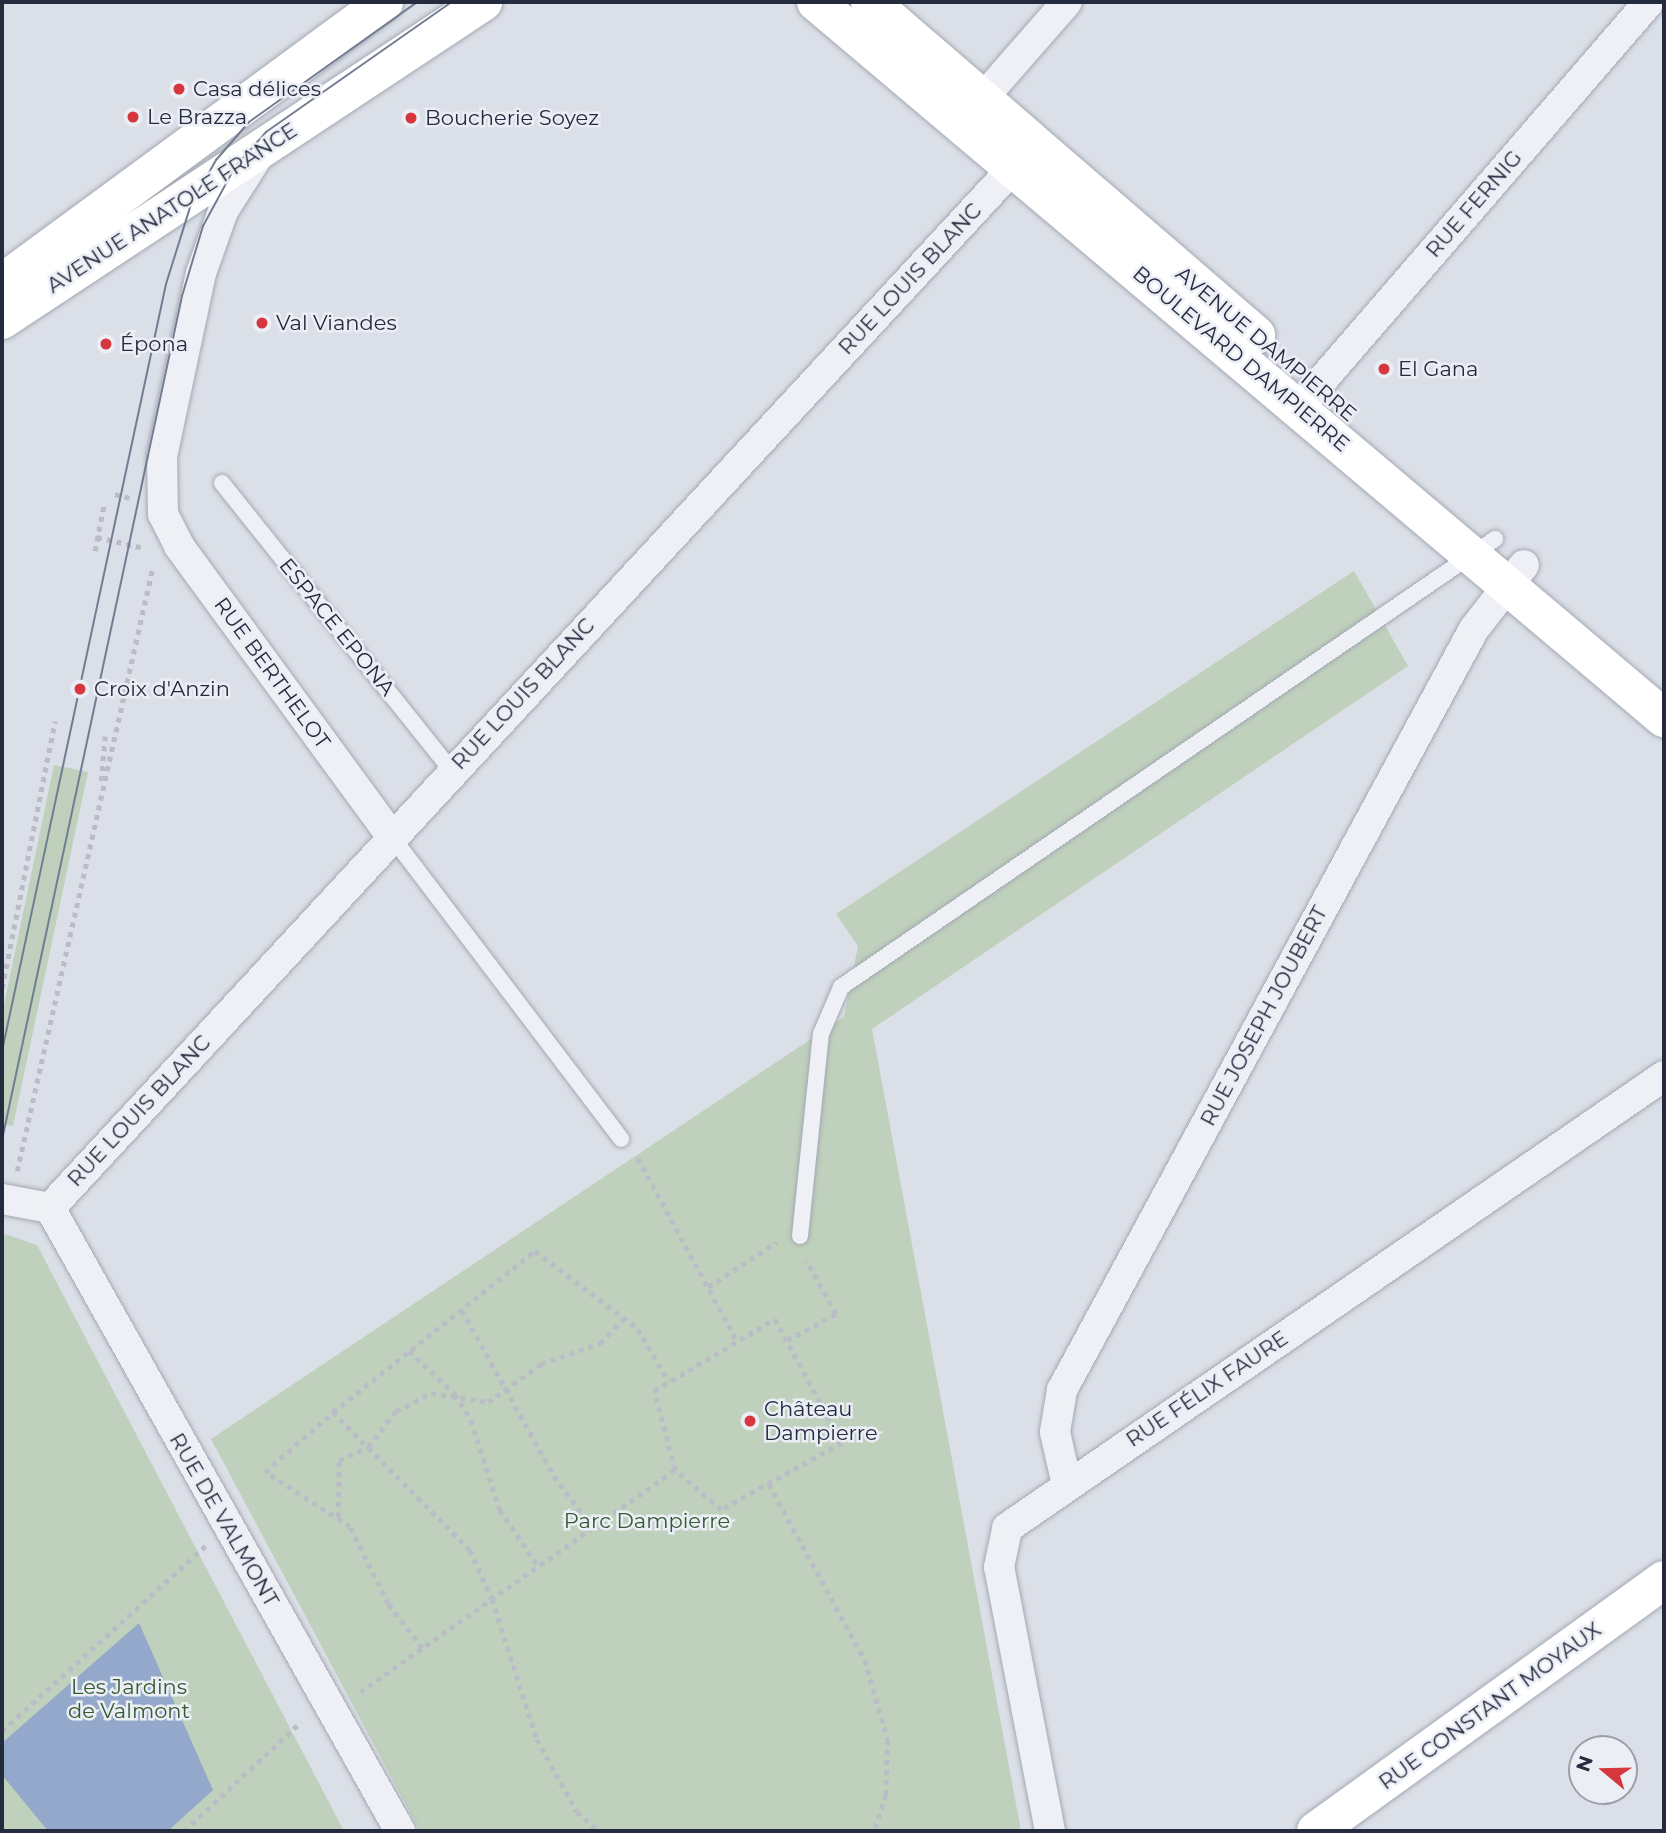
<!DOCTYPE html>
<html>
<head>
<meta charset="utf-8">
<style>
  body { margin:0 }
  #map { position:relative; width:1666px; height:1833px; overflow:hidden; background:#dbdfe7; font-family:Montserrat,sans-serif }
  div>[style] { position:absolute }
  .green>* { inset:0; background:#bfd1bc }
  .water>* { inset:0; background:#93a8ca }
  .path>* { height:4.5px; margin-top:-2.25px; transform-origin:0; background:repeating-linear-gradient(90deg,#babdc5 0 5px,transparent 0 10px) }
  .roads { filter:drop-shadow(0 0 2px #a4a9b4) drop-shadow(0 0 2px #a4a9b4) }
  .lane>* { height:16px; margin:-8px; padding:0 8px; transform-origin:8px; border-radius:8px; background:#eef0f5 }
  .street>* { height:30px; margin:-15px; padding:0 15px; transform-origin:15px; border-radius:15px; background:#eef0f5 }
  .secondary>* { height:38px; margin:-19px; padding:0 19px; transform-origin:19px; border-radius:19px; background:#fff }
  .tram>* { height:2px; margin:-1px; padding:0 1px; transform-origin:1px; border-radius:1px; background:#747c91 }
  .dots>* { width:19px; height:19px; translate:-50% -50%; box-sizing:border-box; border:4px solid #ebeef5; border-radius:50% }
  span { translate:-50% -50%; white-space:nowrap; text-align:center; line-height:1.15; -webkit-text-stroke:5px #ebeef5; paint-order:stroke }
  .poi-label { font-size:21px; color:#252b3e }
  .left { translate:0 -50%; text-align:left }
  .street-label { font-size:21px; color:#252b3e }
  .park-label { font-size:21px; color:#345a31 }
  .frame { position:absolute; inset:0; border:4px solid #252b3e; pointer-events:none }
  .north { position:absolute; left:1568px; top:1735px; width:70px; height:70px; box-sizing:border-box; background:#ebeef5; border:2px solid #9ca0ac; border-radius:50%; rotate:289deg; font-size:19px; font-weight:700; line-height:28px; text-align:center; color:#252b3e }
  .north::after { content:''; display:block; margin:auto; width:24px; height:32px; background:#d6363e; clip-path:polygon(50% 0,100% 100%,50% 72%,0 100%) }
</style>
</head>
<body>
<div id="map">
  <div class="green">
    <i style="clip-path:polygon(1354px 571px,1408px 666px,872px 1029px,1021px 1831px,420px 1831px,211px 1439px,844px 1017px,858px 946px,836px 914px)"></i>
    <i style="clip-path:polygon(54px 765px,88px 772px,13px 1126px,2px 1124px,2px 1014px)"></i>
    <i style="clip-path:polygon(2px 1233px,37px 1245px,344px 1831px,2px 1831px)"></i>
  </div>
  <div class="water">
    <i style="clip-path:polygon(139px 1623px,213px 1790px,168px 1831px,48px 1831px,2px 1775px,2px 1743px)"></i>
  </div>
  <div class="path">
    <i style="left:115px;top:494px;width:16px;rotate:15deg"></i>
    <i style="left:97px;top:537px;width:48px;rotate:13.2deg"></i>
    <i style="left:95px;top:551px;width:48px;rotate:-79.2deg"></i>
    <i style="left:101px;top:781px;width:45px;rotate:-84.9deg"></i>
    <i style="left:2px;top:988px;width:272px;rotate:-78.8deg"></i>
    <i style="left:638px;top:1158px;width:208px;rotate:61.6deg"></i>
    <i style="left:17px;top:1171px;width:620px;rotate:-77.33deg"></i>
    <i style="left:708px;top:1287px;width:82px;rotate:-33.1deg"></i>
    <i style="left:462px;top:1310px;width:190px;rotate:61deg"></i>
    <i style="left:554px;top:1476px;width:65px;rotate:53.1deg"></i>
    <i style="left:787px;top:1340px;width:55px;rotate:-28deg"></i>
    <i style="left:836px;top:1314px;width:61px;rotate:-119.5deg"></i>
    <i style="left:409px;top:1351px;width:63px;rotate:43.1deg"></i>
    <i style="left:455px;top:1394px;width:31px;rotate:58deg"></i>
    <i style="left:471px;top:1420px;width:95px;rotate:72.1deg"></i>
    <i style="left:500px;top:1510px;width:68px;rotate:55.8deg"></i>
    <i style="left:333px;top:1412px;width:258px;rotate:-38.6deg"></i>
    <i style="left:535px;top:1251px;width:129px;rotate:37.1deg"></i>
    <i style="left:638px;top:1329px;width:61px;rotate:59.7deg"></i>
    <i style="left:769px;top:1484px;width:200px;rotate:61.4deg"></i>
    <i style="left:865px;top:1660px;width:83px;rotate:74deg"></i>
    <i style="left:888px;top:1740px;width:55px;rotate:92.1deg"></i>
    <i style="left:886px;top:1795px;width:38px;rotate:108deg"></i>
    <i style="left:338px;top:1517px;width:57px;rotate:-89deg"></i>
    <i style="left:339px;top:1460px;width:32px;rotate:-24deg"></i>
    <i style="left:368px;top:1447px;width:46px;rotate:-52.1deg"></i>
    <i style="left:396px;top:1411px;width:39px;rotate:-27deg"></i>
    <i style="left:431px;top:1393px;width:58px;rotate:9deg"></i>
    <i style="left:488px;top:1402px;width:65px;rotate:-35.6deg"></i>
    <i style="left:541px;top:1364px;width:63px;rotate:-19.6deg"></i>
    <i style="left:600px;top:1343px;width:36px;rotate:-46deg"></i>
    <i style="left:422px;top:1648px;width:56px;rotate:-127.7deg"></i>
    <i style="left:388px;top:1604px;width:86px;rotate:-116.3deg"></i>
    <i style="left:350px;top:1527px;width:101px;rotate:-147.1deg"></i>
    <i style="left:265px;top:1472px;width:91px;rotate:-41.4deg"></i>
    <i style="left:333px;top:1412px;width:194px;rotate:45.2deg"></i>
    <i style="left:470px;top:1550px;width:54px;rotate:65.8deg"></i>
    <i style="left:492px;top:1599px;width:147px;rotate:72.2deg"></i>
    <i style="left:537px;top:1739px;width:83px;rotate:61.3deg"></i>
    <i style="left:577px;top:1812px;width:29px;rotate:41deg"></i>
    <i style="left:360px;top:1692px;width:385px;rotate:-35.2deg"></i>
    <i style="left:675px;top:1470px;width:82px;rotate:-104.9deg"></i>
    <i style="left:654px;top:1391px;width:141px;rotate:-30.8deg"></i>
    <i style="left:775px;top:1319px;width:141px;rotate:61.6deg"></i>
    <i style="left:842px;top:1443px;width:138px;rotate:151deg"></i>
    <i style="left:721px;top:1510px;width:61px;rotate:-139deg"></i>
    <i style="left:2px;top:1731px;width:275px;rotate:-42.3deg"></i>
    <i style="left:184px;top:1831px;width:160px;rotate:-43deg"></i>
  </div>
  <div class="roads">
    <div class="lane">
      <i style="left:222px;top:483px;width:369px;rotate:51.4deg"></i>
      <i style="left:392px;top:837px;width:379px;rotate:52.8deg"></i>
      <i style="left:800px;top:1236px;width:203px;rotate:-84.1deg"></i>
      <i style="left:821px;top:1034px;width:51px;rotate:-66.9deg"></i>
      <i style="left:841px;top:987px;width:793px;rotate:-34.41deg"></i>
    </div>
    <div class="street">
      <i style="left:968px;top:115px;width:150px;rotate:-48.8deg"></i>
      <i style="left:258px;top:156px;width:65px;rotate:122.5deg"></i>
      <i style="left:223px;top:211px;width:66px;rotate:109.5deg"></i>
      <i style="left:201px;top:273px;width:187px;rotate:102deg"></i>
      <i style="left:162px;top:456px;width:58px;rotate:89deg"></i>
      <i style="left:163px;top:514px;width:36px;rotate:63deg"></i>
      <i style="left:179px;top:546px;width:361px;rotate:53.8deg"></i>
      <i style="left:1299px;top:407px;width:535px;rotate:-49.17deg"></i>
      <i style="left:2px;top:1199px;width:49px;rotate:10.6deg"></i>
      <i style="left:50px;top:1208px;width:1438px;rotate:-47.2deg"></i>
      <i style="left:50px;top:1208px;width:715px;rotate:60.67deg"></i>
      <i style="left:1067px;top:1485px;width:54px;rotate:-102.8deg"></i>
      <i style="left:1055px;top:1432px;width:43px;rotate:-80.5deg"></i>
      <i style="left:1062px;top:1390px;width:865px;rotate:-61.57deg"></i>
      <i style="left:1474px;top:629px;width:81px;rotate:-52deg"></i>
      <i style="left:1050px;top:1831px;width:269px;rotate:-100.9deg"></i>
      <i style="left:999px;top:1567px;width:40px;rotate:-78deg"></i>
      <i style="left:1007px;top:1528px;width:797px;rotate:-34.53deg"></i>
    </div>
    <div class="secondary">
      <i style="left:816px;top:2px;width:1110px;rotate:40.18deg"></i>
      <i style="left:870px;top:2px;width:510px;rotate:40.78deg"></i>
      <i style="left:2px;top:283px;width:474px;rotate:-36.3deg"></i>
      <i style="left:2px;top:320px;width:577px;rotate:-33.47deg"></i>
      <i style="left:1316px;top:1831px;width:429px;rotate:-35.8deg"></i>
    </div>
  </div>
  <div class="tram">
    <i style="left:2px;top:1051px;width:784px;rotate:-77.93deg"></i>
    <i style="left:166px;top:284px;width:84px;rotate:-72.6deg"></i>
    <i style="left:191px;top:204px;width:51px;rotate:-60.4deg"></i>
    <i style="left:216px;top:160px;width:50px;rotate:-49deg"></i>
    <i style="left:249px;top:122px;width:206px;rotate:-35.5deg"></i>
    <i style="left:2px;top:1140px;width:863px;rotate:-77.96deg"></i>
    <i style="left:182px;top:296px;width:73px;rotate:-73.3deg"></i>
    <i style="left:203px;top:226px;width:67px;rotate:-61.5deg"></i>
    <i style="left:235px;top:167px;width:47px;rotate:-48.5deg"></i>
    <i style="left:266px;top:132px;width:227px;rotate:-35deg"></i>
  </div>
  <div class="dots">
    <i style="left:179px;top:89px;background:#d6363e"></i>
    <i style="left:133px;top:117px;background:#d6363e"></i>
    <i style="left:411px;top:118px;background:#d6363e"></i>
    <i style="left:262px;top:323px;background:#d6363e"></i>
    <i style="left:106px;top:344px;background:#d6363e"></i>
    <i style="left:1384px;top:369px;background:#d6363e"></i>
    <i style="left:80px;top:689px;background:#d6363e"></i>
    <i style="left:750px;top:1421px;background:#d6363e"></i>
  </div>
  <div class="poi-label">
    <span class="left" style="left:193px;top:89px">Casa délices</span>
    <span class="left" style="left:147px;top:117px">Le Brazza</span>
    <span class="left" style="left:425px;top:118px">Boucherie Soyez</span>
    <span class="left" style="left:276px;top:323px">Val Viandes</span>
    <span class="left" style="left:120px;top:344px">Épona</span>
    <span class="left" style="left:1398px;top:369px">El Gana</span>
    <span class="left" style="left:94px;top:689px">Croix d'Anzin</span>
    <span class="left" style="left:764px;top:1421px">Château<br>Dampierre</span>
  </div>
  <div class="street-label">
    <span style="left:1474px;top:204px;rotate:-49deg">RUE FERNIG</span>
    <span style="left:172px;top:208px;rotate:-33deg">AVENUE ANATOLE FRANCE</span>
    <span style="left:910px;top:279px;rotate:-47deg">RUE LOUIS BLANC</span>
    <span style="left:1266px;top:344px;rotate:40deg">AVENUE DAMPIERRE</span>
    <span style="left:1241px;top:359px;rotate:40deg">BOULEVARD DAMPIERRE</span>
    <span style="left:337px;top:627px;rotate:51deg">ESPACE EPONA</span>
    <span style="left:272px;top:673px;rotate:54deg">RUE BERTHELOT</span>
    <span style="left:523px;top:694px;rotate:-47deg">RUE LOUIS BLANC</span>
    <span style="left:1264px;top:1016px;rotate:-62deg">RUE JOSEPH JOUBERT</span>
    <span style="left:139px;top:1111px;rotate:-47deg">RUE LOUIS BLANC</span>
    <span style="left:1207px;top:1389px;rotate:-34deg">RUE FÉLIX FAURE</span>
    <span style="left:224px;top:1520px;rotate:60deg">RUE DE VALMONT</span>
    <span style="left:1490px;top:1706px;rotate:-36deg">RUE CONSTANT MOYAUX</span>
  </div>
  <div class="park-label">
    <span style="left:647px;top:1521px">Parc Dampierre</span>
    <span style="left:129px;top:1699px">Les Jardins<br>de Valmont</span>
  </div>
  <div class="frame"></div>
  <div class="north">N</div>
</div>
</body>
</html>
